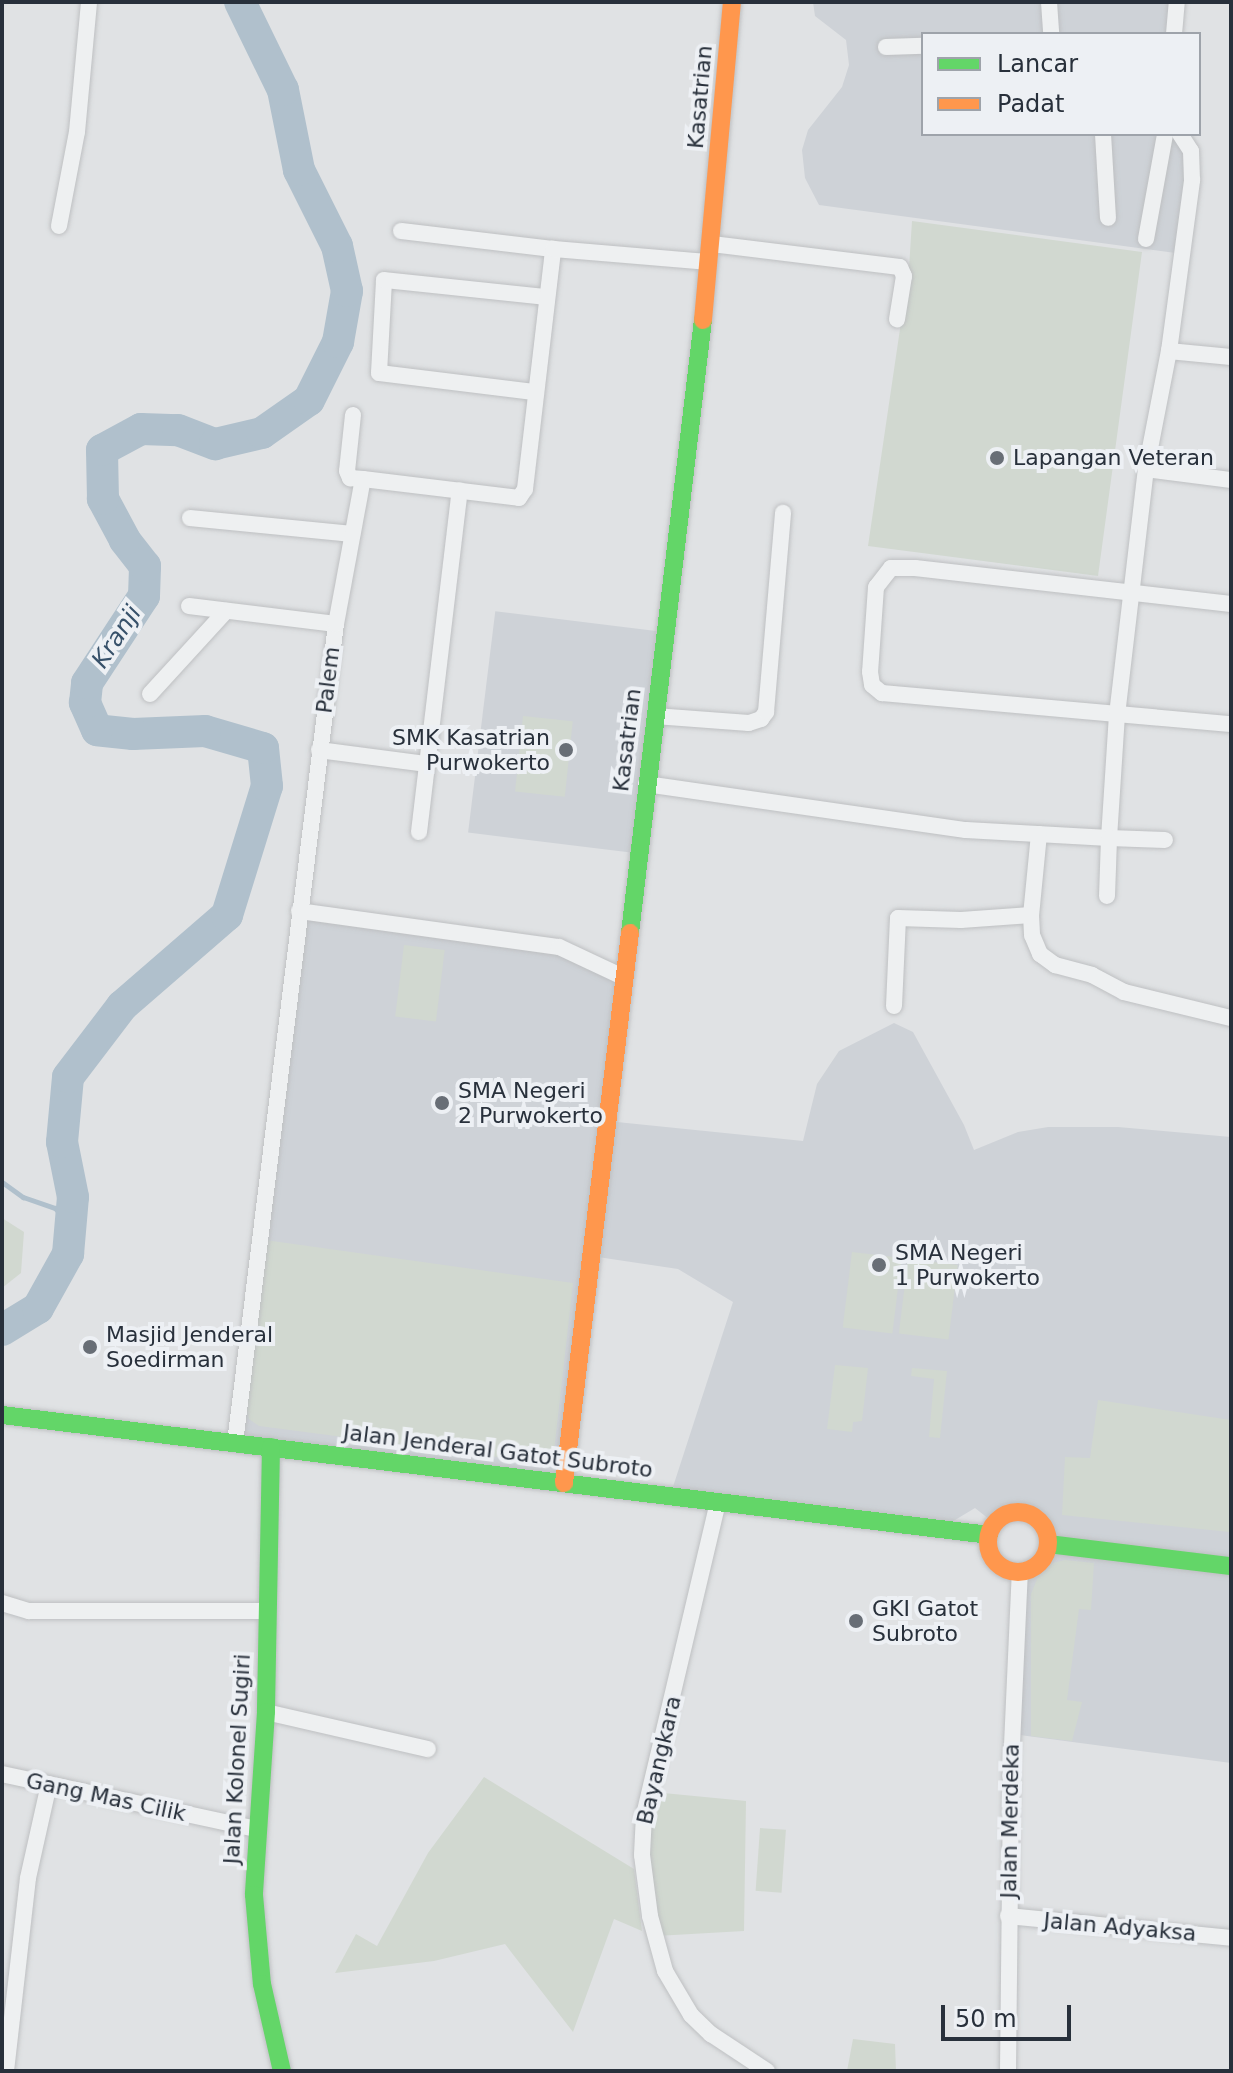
<!DOCTYPE html>
<html>
<head>
<meta charset="utf-8">
<style>
  body { margin:0 }
  #map { position:relative; width:1233px; height:2073px; overflow:hidden; background:#e0e2e4; font-family:"DejaVu Sans",sans-serif }
  div>[style] { position:absolute }
  .built>* { inset:0; background:#ced2d7; transform-origin:0 0 }
  .green>* { inset:0; background:#d1d8d0; transform-origin:0 0 }
  .stream>* { height:5px; margin:-2.5px; padding:0 2.5px; transform-origin:2.5px; border-radius:2.5px; background:#b0c0cc }
  .river>* { height:32px; margin:-16px; padding:0 16px; transform-origin:16px; border-radius:16px; background:#b0c0cc }
  .roads { filter:drop-shadow(0 0 2px #bec0c2) drop-shadow(0 0 2px #bec0c2) }
  .street>* { height:16px; margin:-8px; padding:0 8px; transform-origin:8px; border-radius:8px; background:#eef0f1 }
  .fast>* { height:18px; margin:-9px; padding:0 9px; transform-origin:9px; border-radius:9px; background:#63d668 }
  .slow>* { height:18px; margin:-9px; padding:0 9px; transform-origin:9px; border-radius:9px; background:#ff974d }
  .slow>.ring { margin:-9px; padding:0; box-sizing:content-box; background:none; border:18px solid #ff974d; border-radius:50% }
  .dots>* { width:22px; height:22px; translate:-50% -50%; box-sizing:border-box; border:4px solid #edf0f4; border-radius:50% }
  span { translate:-50% -50%; white-space:nowrap; text-align:center; line-height:1.15; -webkit-text-stroke:8px #edf0f4; paint-order:stroke }
  .street-label { font-size:22px; color:#28303b }
  .poi-label { font-size:22px; color:#28303b }
  .left { translate:0 -50%; text-align:left }
  .right { translate:-100% -50%; text-align:right }
  .water-label { font-size:24px; color:#37516a; font-style:italic }
  .frame { position:absolute; inset:0; border:4px solid #28303b; pointer-events:none }
  .legend { position:absolute; left:921px; top:32px; width:280px; height:104px; box-sizing:border-box; background:#edf0f4; border:2px solid #9ea3aa; margin:0; padding:10px 14px; list-style:none; font-size:24px; color:#28303b }
  .legend li { display:flex; align-items:center; gap:16px; height:40px }
  .legend b { width:40px; border:2px solid #9ea3aa }
  .scale { position:absolute; left:941px; top:2005px; width:130px; height:36px; box-sizing:border-box; border:4px solid #28303b; border-top:0; padding-left:10px; font-size:24px; line-height:28px; white-space:nowrap; color:#28303b; -webkit-text-stroke:6px #edf0f4; paint-order:stroke }
</style>
</head>
<body>
<div id="map">
  <div class="built">
    <i style="clip-path:polygon(813px 2px,1177px 2px,1174px 34px,923px 34px,923px 134px,1179px 134px,1193px 159px,1183px 254px,819px 205px,805px 178px,802px 150px,808px 130px,842px 87px,849px 65px,846px 40px,815px 16px)"></i>
    <i style="left:664px;top:632px;width:223px;height:170px;rotate:97deg"></i>
    <i style="clip-path:polygon(299px 912px,559px 947px,623px 977px,607px 1121px,803px 1141px,817px 1084px,839px 1051px,894px 1023px,913px 1032px,964px 1125px,974px 1150px,1018px 1132px,1048px 1127px,1118px 1127px,1231px 1137px,1231px 1763px,1012px 1734px,1020px 1572px,1037px 1565px,1048px 1544px,1046px 1531px,1032px 1515px,1012px 1513px,994px 1523px,975px 1508px,940px 1529px,670px 1496px,733px 1302px,678px 1269px,591px 1256px,564px 1483px,237px 1443px)"></i>
  </div>
  <div class="green">
    <i style="clip-path:polygon(912px 221px,1142px 252px,1098px 576px,868px 546px,909px 268px)"></i>
    <i style="left:523px;top:716px;width:50px;height:76px;rotate:6deg"></i>
    <i style="left:404px;top:945px;width:41px;height:72px;rotate:7deg"></i>
    <i style="clip-path:polygon(2px 1218px,24px 1232px,21px 1273px,2px 1288px)"></i>
    <i style="clip-path:polygon(265px 1240px,573px 1283px,554px 1451px,549px 1457px,527px 1461px,259px 1426px,249px 1419px,246px 1407px)"></i>
    <i style="left:852px;top:1252px;width:50px;height:76px;rotate:7deg"></i>
    <i style="left:908px;top:1259px;width:50px;height:75px;rotate:7deg"></i>
    <i style="clip-path:polygon(835px 1365px,868px 1368px,862px 1421px,853px 1422px,852px 1432px,827px 1429px)"></i>
    <i style="clip-path:polygon(912px 1368px,947px 1371px,940px 1438px,929px 1437px,934px 1379px,911px 1376px)"></i>
    <i style="clip-path:polygon(1098px 1400px,1231px 1420px,1230px 1532px,1062px 1515px,1065px 1457px,1090px 1458px)"></i>
    <i style="clip-path:polygon(1065px 1560px,1094px 1563px,1091px 1610px,1079px 1609px,1067px 1700px,1082px 1702px,1072px 1741px,1031px 1736px,1031px 1594px,1037px 1579px,1049px 1564px)"></i>
    <i style="clip-path:polygon(484px 1777px,634px 1869px,642px 1931px,614px 1919px,573px 2032px,505px 1944px,434px 1961px,335px 1973px,356px 1934px,377px 1946px,428px 1853px)"></i>
    <i style="clip-path:polygon(653px 1792px,746px 1801px,744px 1931px,656px 1936px,643px 1804px)"></i>
    <i style="left:760px;top:1828px;width:26px;height:63px;rotate:4deg"></i>
    <i style="clip-path:polygon(853px 2039px,895px 2044px,896px 2071px,847px 2071px)"></i>
  </div>
  <div class="stream">
    <i style="left:2px;top:1182px;width:26px;rotate:36deg"></i>
    <i style="left:23px;top:1197px;width:34px;rotate:19deg"></i>
    <i style="left:55px;top:1208px;width:13px;rotate:48deg"></i>
    <i style="left:64px;top:1218px;width:15px;rotate:67deg"></i>
  </div>
  <div class="river">
    <i style="left:2px;top:1330px;width:42px;rotate:-31.4deg"></i>
    <i style="left:38px;top:1308px;width:62px;rotate:-60.9deg"></i>
    <i style="left:68px;top:1254px;width:57px;rotate:-85deg"></i>
    <i style="left:73px;top:1197px;width:56px;rotate:-101.3deg"></i>
    <i style="left:62px;top:1142px;width:65px;rotate:-84.7deg"></i>
    <i style="left:68px;top:1077px;width:89px;rotate:-52.7deg"></i>
    <i style="left:122px;top:1006px;width:139px;rotate:-40.9deg"></i>
    <i style="left:227px;top:915px;width:135px;rotate:-72.8deg"></i>
    <i style="left:267px;top:786px;width:38px;rotate:-96deg"></i>
    <i style="left:263px;top:748px;width:60px;rotate:-163.7deg"></i>
    <i style="left:205px;top:731px;width:72px;rotate:177.6deg"></i>
    <i style="left:133px;top:734px;width:36px;rotate:-174deg"></i>
    <i style="left:97px;top:730px;width:30px;rotate:-114deg"></i>
    <i style="left:85px;top:703px;width:20px;rotate:-84deg"></i>
    <i style="left:87px;top:683px;width:104px;rotate:-56.8deg"></i>
    <i style="left:144px;top:596px;width:30px;rotate:-88deg"></i>
    <i style="left:145px;top:566px;width:33px;rotate:-128deg"></i>
    <i style="left:125px;top:540px;width:47px;rotate:-118.2deg"></i>
    <i style="left:103px;top:499px;width:49px;rotate:-91.2deg"></i>
    <i style="left:102px;top:450px;width:44px;rotate:-28.3deg"></i>
    <i style="left:141px;top:429px;width:37px;rotate:2deg"></i>
    <i style="left:178px;top:430px;width:40px;rotate:21deg"></i>
    <i style="left:215px;top:444px;width:48px;rotate:-13.2deg"></i>
    <i style="left:262px;top:433px;width:57px;rotate:-35.1deg"></i>
    <i style="left:309px;top:400px;width:65px;rotate:-63.4deg"></i>
    <i style="left:338px;top:342px;width:52px;rotate:-80deg"></i>
    <i style="left:347px;top:291px;width:46px;rotate:-102.5deg"></i>
    <i style="left:337px;top:246px;width:85px;rotate:-116.6deg"></i>
    <i style="left:299px;top:170px;width:82px;rotate:-101.3deg"></i>
    <i style="left:283px;top:90px;width:98px;rotate:-116deg"></i>
  </div>
  <div class="roads">
    <div class="street">
      <i style="left:1049px;top:2px;width:32px;rotate:86deg"></i>
      <i style="left:1174px;top:34px;width:32px;rotate:-85deg"></i>
      <i style="left:886px;top:47px;width:37px;rotate:-2deg"></i>
      <i style="left:1103px;top:134px;width:84px;rotate:86.6deg"></i>
      <i style="left:59px;top:226px;width:96px;rotate:-79.2deg"></i>
      <i style="left:77px;top:132px;width:131px;rotate:-84.7deg"></i>
      <i style="left:401px;top:231px;width:153px;rotate:6.8deg"></i>
      <i style="left:1146px;top:239px;width:107px;rotate:-79.7deg"></i>
      <i style="left:712px;top:244px;width:189px;rotate:7deg"></i>
      <i style="left:900px;top:267px;width:10px;rotate:66deg"></i>
      <i style="left:904px;top:276px;width:44px;rotate:99.2deg"></i>
      <i style="left:1169px;top:351px;width:62px;rotate:5.5deg"></i>
      <i style="left:534px;top:392px;width:156px;rotate:-173deg"></i>
      <i style="left:379px;top:373px;width:93px;rotate:-86.9deg"></i>
      <i style="left:384px;top:280px;width:163px;rotate:6deg"></i>
      <i style="left:353px;top:415px;width:56px;rotate:96.1deg"></i>
      <i style="left:347px;top:471px;width:8px;rotate:67deg"></i>
      <i style="left:350px;top:478px;width:13px;rotate:4deg"></i>
      <i style="left:1146px;top:469px;width:86px;rotate:7.4deg"></i>
      <i style="left:190px;top:518px;width:163px;rotate:5.6deg"></i>
      <i style="left:1231px;top:604px;width:318px;rotate:-173.5deg"></i>
      <i style="left:915px;top:568px;width:24px;rotate:180deg"></i>
      <i style="left:891px;top:568px;width:24px;rotate:128deg"></i>
      <i style="left:876px;top:587px;width:85px;rotate:94deg"></i>
      <i style="left:870px;top:672px;width:13px;rotate:81deg"></i>
      <i style="left:872px;top:685px;width:13px;rotate:39deg"></i>
      <i style="left:882px;top:693px;width:350px;rotate:5.1deg"></i>
      <i style="left:189px;top:606px;width:148px;rotate:7deg"></i>
      <i style="left:150px;top:694px;width:113px;rotate:-47.5deg"></i>
      <i style="left:655px;top:716px;width:94px;rotate:4.3deg"></i>
      <i style="left:749px;top:723px;width:13px;rotate:-18deg"></i>
      <i style="left:761px;top:719px;width:9px;rotate:-54deg"></i>
      <i style="left:766px;top:712px;width:200px;rotate:-85.1deg"></i>
      <i style="left:319px;top:750px;width:109px;rotate:7.4deg"></i>
      <i style="left:646px;top:784px;width:323px;rotate:8.2deg"></i>
      <i style="left:966px;top:830px;width:143px;rotate:3.2deg"></i>
      <i style="left:1109px;top:838px;width:123px;rotate:-86.3deg"></i>
      <i style="left:1117px;top:715px;width:248px;rotate:-83.3deg"></i>
      <i style="left:1146px;top:469px;width:120px;rotate:-79deg"></i>
      <i style="left:1169px;top:351px;width:173px;rotate:-82.3deg"></i>
      <i style="left:1192px;top:180px;width:29px;rotate:-92deg"></i>
      <i style="left:1191px;top:151px;width:20px;rotate:-123deg"></i>
      <i style="left:419px;top:832px;width:344px;rotate:-83.2deg"></i>
      <i style="left:1039px;top:834px;width:81px;rotate:95.6deg"></i>
      <i style="left:1031px;top:915px;width:20px;rotate:87deg"></i>
      <i style="left:1032px;top:935px;width:21px;rotate:67deg"></i>
      <i style="left:1040px;top:954px;width:19px;rotate:36deg"></i>
      <i style="left:1055px;top:965px;width:38px;rotate:15deg"></i>
      <i style="left:1092px;top:975px;width:36px;rotate:28deg"></i>
      <i style="left:1124px;top:992px;width:110px;rotate:13.7deg"></i>
      <i style="left:1107px;top:896px;width:58px;rotate:-88deg"></i>
      <i style="left:1109px;top:838px;width:56px;rotate:2deg"></i>
      <i style="left:299px;top:911px;width:262px;rotate:7.9deg"></i>
      <i style="left:559px;top:947px;width:71px;rotate:25.1deg"></i>
      <i style="left:894px;top:1006px;width:88px;rotate:-87.4deg"></i>
      <i style="left:898px;top:918px;width:63px;rotate:1.8deg"></i>
      <i style="left:961px;top:920px;width:70px;rotate:-4.1deg"></i>
      <i style="left:235px;top:1443px;width:825px;rotate:-82.97deg"></i>
      <i style="left:336px;top:624px;width:147px;rotate:-79.5deg"></i>
      <i style="left:363px;top:479px;width:157px;rotate:6.9deg"></i>
      <i style="left:519px;top:498px;width:11px;rotate:-56deg"></i>
      <i style="left:525px;top:489px;width:242px;rotate:-83.3deg"></i>
      <i style="left:553px;top:249px;width:155px;rotate:4.8deg"></i>
      <i style="left:718px;top:1502px;width:322px;rotate:103.3deg"></i>
      <i style="left:644px;top:1815px;width:40px;rotate:92.9deg"></i>
      <i style="left:642px;top:1855px;width:62px;rotate:82.5deg"></i>
      <i style="left:650px;top:1916px;width:57px;rotate:74.7deg"></i>
      <i style="left:665px;top:1971px;width:51px;rotate:59.4deg"></i>
      <i style="left:691px;top:2015px;width:28px;rotate:44deg"></i>
      <i style="left:711px;top:2034px;width:67px;rotate:33.5deg"></i>
      <i style="left:2px;top:1603px;width:28px;rotate:17deg"></i>
      <i style="left:29px;top:1611px;width:238px"></i>
      <i style="left:266px;top:1712px;width:166px;rotate:12.9deg"></i>
      <i style="left:2px;top:1774px;width:261px;rotate:12.2deg"></i>
      <i style="left:1008px;top:1916px;width:224px;rotate:5.6deg"></i>
      <i style="left:6px;top:2071px;width:194px;rotate:-83.5deg"></i>
      <i style="left:28px;top:1878px;width:96px;rotate:-77.4deg"></i>
      <i style="left:1008px;top:2071px;width:304px;rotate:-89.4deg"></i>
      <i style="left:1011px;top:1767px;width:195px;rotate:-87.4deg"></i>
    </div>
    <div class="fast">
      <i style="left:630px;top:933px;width:617px;rotate:-83.21deg"></i>
      <i style="left:2px;top:1415px;width:994px;rotate:6.93deg"></i>
      <i style="left:271px;top:1447px;width:265px;rotate:91.1deg"></i>
      <i style="left:266px;top:1712px;width:183px;rotate:93.8deg"></i>
      <i style="left:254px;top:1895px;width:89px;rotate:84.9deg"></i>
      <i style="left:262px;top:1984px;width:89px;rotate:77.1deg"></i>
      <i style="left:1048px;top:1544px;width:184px;rotate:6.9deg"></i>
    </div>
    <div class="slow">
      <i style="left:703px;top:320px;width:319px;rotate:-84.8deg"></i>
      <i style="left:564px;top:1483px;width:554px;rotate:-83.16deg"></i>
      <i class="ring" style="left:988px;top:1512px;width:42px;height:42px"></i>
    </div>
  </div>
  <div class="dots">
    <i style="left:997px;top:458px;background:#686e76"></i>
    <i style="left:566px;top:750px;background:#686e76"></i>
    <i style="left:442px;top:1103px;background:#686e76"></i>
    <i style="left:879px;top:1265px;background:#686e76"></i>
    <i style="left:90px;top:1347px;background:#686e76"></i>
    <i style="left:856px;top:1621px;background:#686e76"></i>
  </div>
  <div class="street-label">
    <span style="left:700px;top:97px;rotate:-85deg">Kasatrian</span>
    <span style="left:328px;top:680px;rotate:-83deg">Palem</span>
    <span style="left:627px;top:740px;rotate:-83deg">Kasatrian</span>
    <span style="left:498px;top:1451px;rotate:7deg">Jalan Jenderal Gatot Subroto</span>
    <span style="left:237px;top:1759px;rotate:-87deg">Jalan Kolonel Sugiri</span>
    <span style="left:659px;top:1760px;rotate:-77deg">Bayangkara</span>
    <span style="left:106px;top:1797px;rotate:12deg">Gang Mas Cilik</span>
    <span style="left:1010px;top:1821px;rotate:-89deg">Jalan Merdeka</span>
    <span style="left:1120px;top:1927px;rotate:5deg">Jalan Adyaksa</span>
  </div>
  <div class="poi-label">
    <span class="left" style="left:1013px;top:458px">Lapangan Veteran</span>
    <span class="right" style="left:550px;top:750px">SMK Kasatrian<br>Purwokerto</span>
    <span class="left" style="left:458px;top:1103px">SMA Negeri<br>2 Purwokerto</span>
    <span class="left" style="left:895px;top:1265px">SMA Negeri<br>1 Purwokerto</span>
    <span class="left" style="left:106px;top:1347px">Masjid Jenderal<br>Soedirman</span>
    <span class="left" style="left:872px;top:1621px">GKI Gatot<br>Subroto</span>
  </div>
  <div class="water-label">
    <span style="left:117px;top:637px;rotate:-57deg">Kranji</span>
  </div>
  <div class="frame"></div>
  <ul class="legend">
  <li><b style="height:10px;background:#63d668"></b>Lancar</li>
  <li><b style="height:10px;background:#ff974d"></b>Padat</li>
  </ul>
  <div class="scale">50 m</div>
</div>
</body>
</html>
